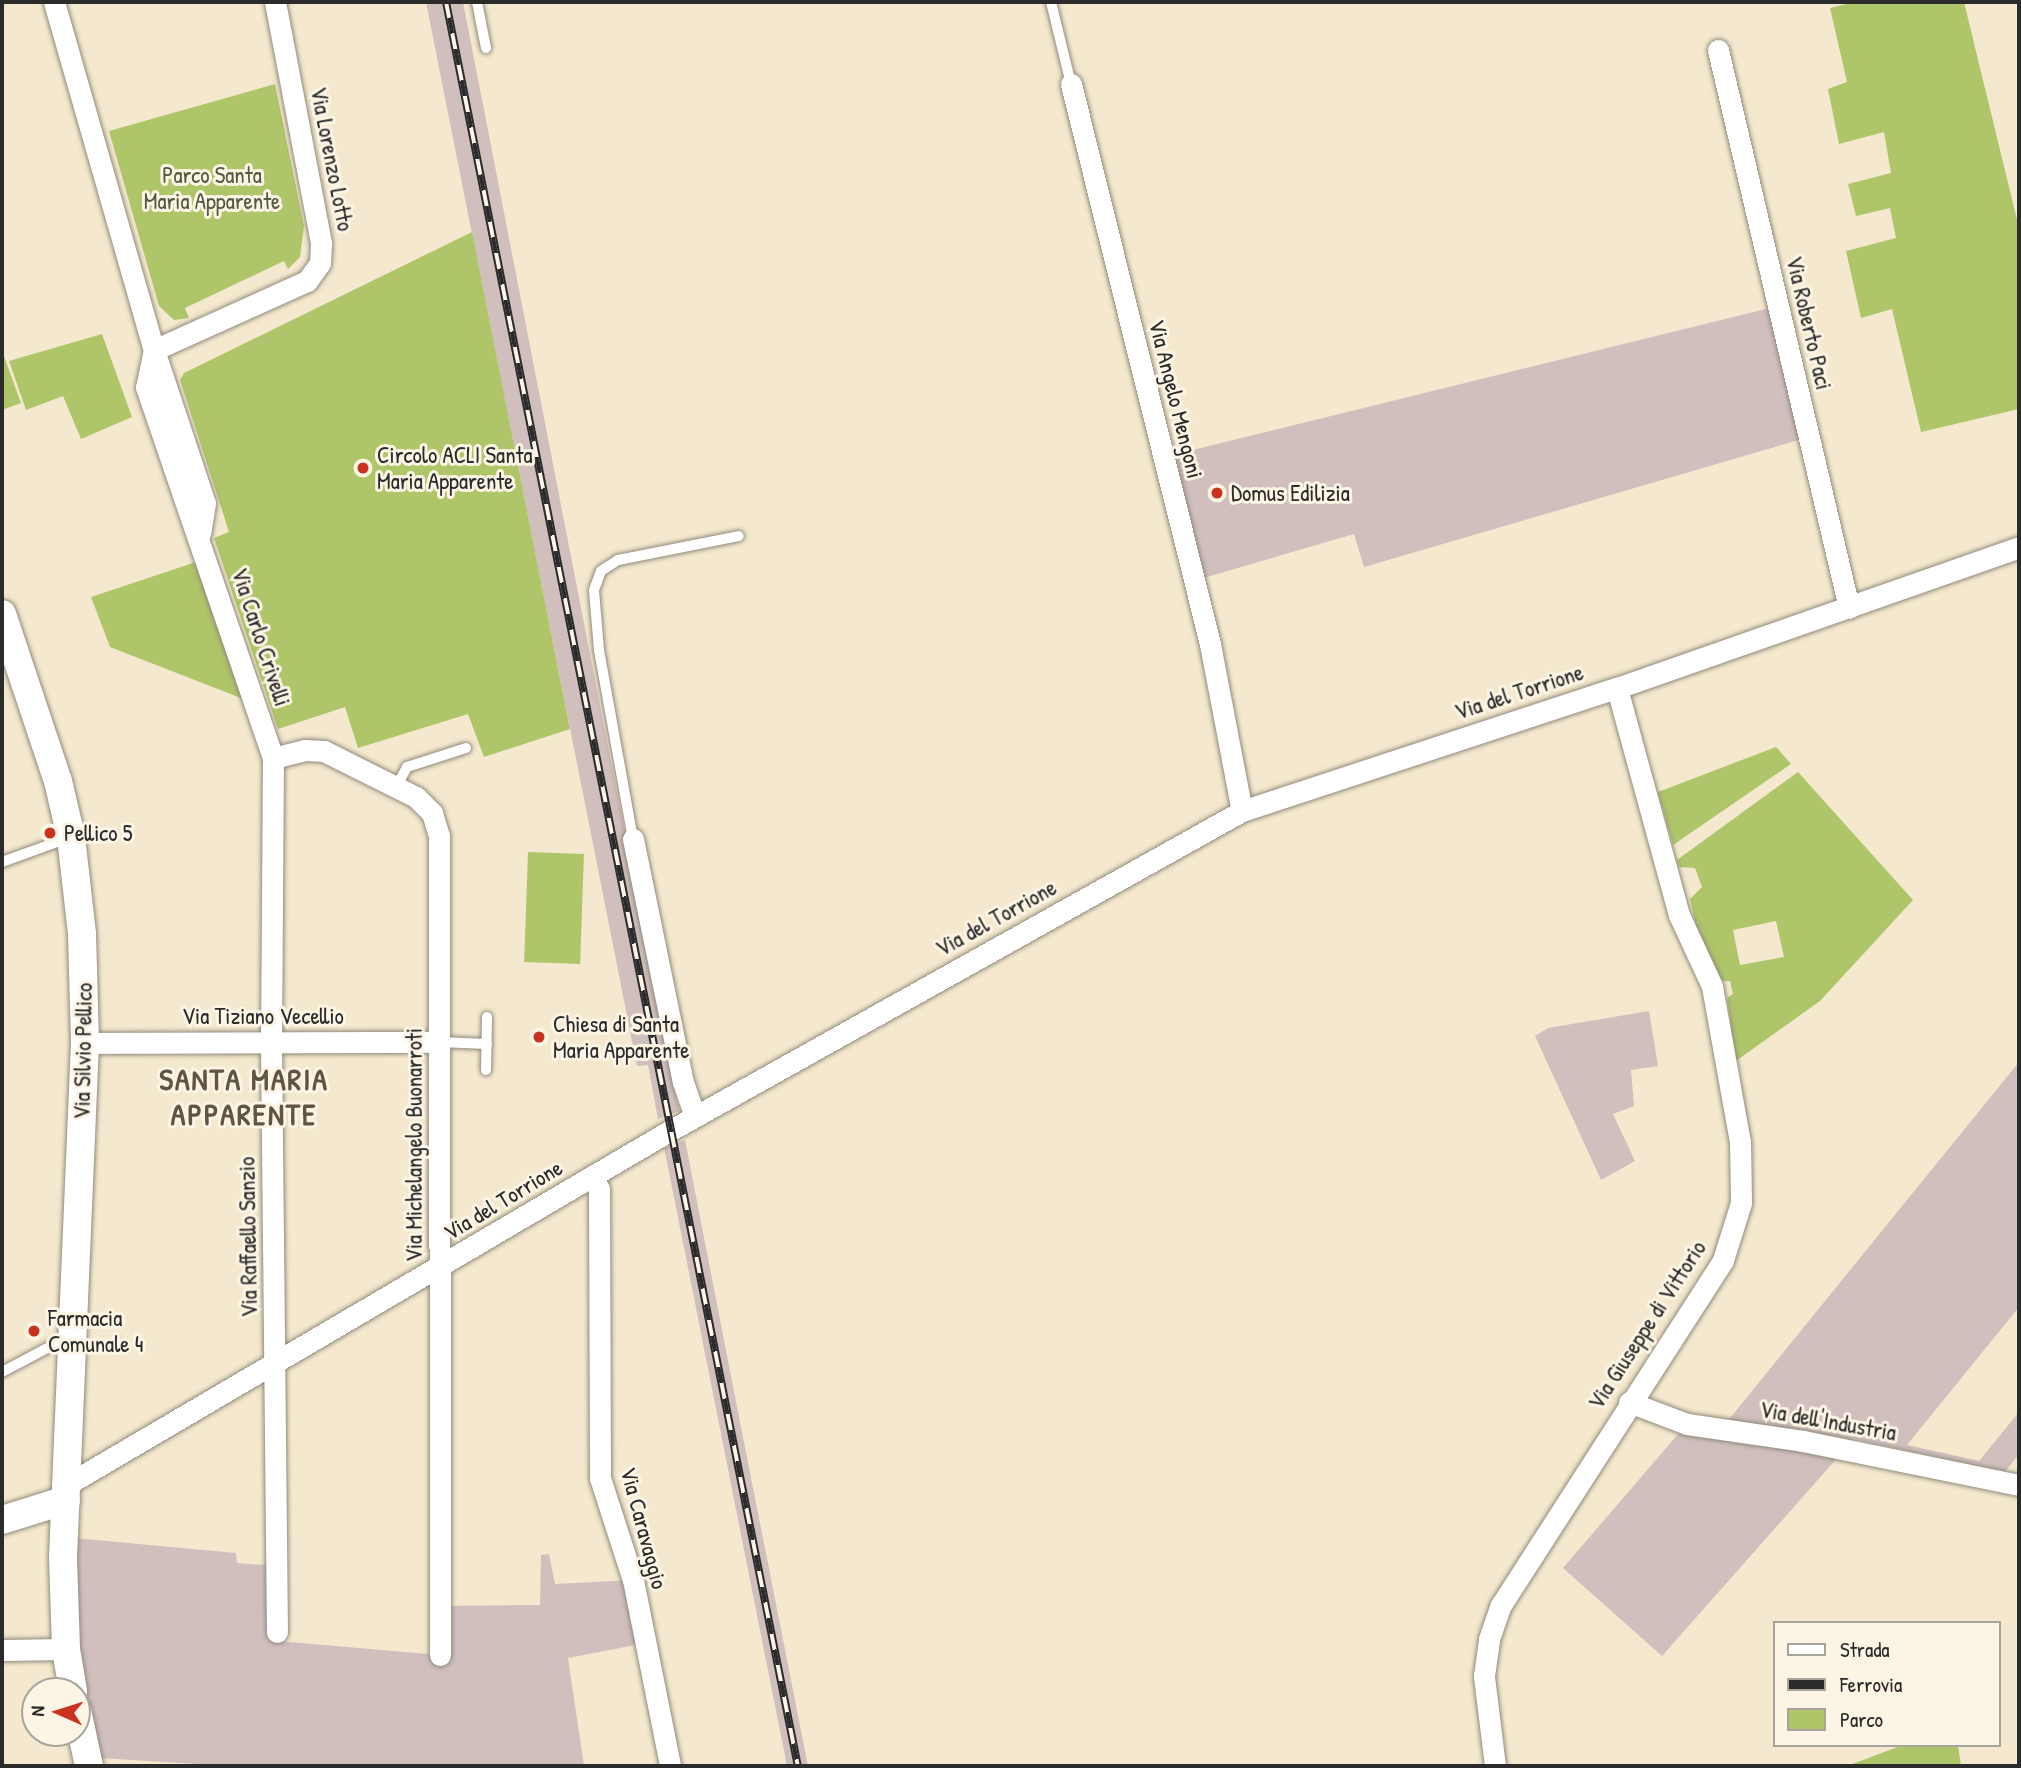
<!DOCTYPE html>
<html>
<head>
<meta charset="utf-8">
<style>
  body { margin:0 }
  #map { position:relative; width:2021px; height:1768px; overflow:hidden; background:#f4e8ce; font-family:"Patrick Hand",sans-serif }
  div>[style] { position:absolute }
  .industrial>* { inset:0; background:#d1bfbd }
  .green>* { inset:0; background:#afc569; transform-origin:0 0 }
  .roads { filter:drop-shadow(0 0 2px #908a7c) drop-shadow(0 0 2px #908a7c) }
  .lane>* { height:10px; margin:-5px; padding:0 5px; transform-origin:5px; border-radius:5px; background:#fff }
  .street>* { height:21px; margin:-10.5px; padding:0 10.5px; transform-origin:10.5px; border-radius:10.5px; background:#fff }
  .secondary>* { height:28px; margin:-14px; padding:0 14px; transform-origin:14px; border-radius:14px; background:#fff }
  .rail>* { height:8px; margin-top:-4px; transform-origin:0; background:repeating-linear-gradient(90deg,#fcf5e5 0 16px,#2b2b2b 0 32px); box-sizing:border-box; border-block:2px solid #2b2b2b }
  .dots>* { width:19px; height:19px; translate:-50% -50%; box-sizing:border-box; border:4px solid #fcf5e5; border-radius:50% }
  span { translate:-50% -50%; white-space:nowrap; text-align:center; line-height:1.15; -webkit-text-stroke:6px #fcf5e5; paint-order:stroke }
  .street-label { font-size:23px; color:#2b2b2b }
  .park-label { font-size:23px; color:#53593e }
  .poi-label { font-size:23px; color:#2b2b2b }
  .left { translate:0 -50%; text-align:left }
  .district-label { font-size:30px; color:#635441; font-weight:700; letter-spacing:2px }
  .frame { position:absolute; inset:0; border:4px solid #2b2b2b; pointer-events:none }
  .legend { position:absolute; left:1773px; top:1621px; width:228px; height:126px; box-sizing:border-box; background:#fcf5e5; border:2px solid #a8a49b; margin:0; padding:9px 12px; list-style:none; font-size:21px; color:#2b2b2b }
  .legend li { display:flex; align-items:center; gap:14px; height:35px }
  .legend b { width:35px; border:2px solid #a8a49b }
  .north { position:absolute; left:21px; top:1677px; width:70px; height:70px; box-sizing:border-box; background:#fcf5e5; border:2px solid #a8a49b; border-radius:50%; rotate:273deg; font-size:19px; font-weight:700; line-height:28px; text-align:center; color:#2b2b2b }
  .north::after { content:''; display:block; margin:auto; width:24px; height:32px; background:#c8321e; clip-path:polygon(50% 0,100% 100%,50% 72%,0 100%) }
</style>
</head>
<body>
<div id="map">
  <div class="industrial">
    <i style="clip-path:polygon(426px 2px,463px 2px,679px 1111px,658px 1119px,648px 1065px,637px 1066px)"></i>
    <i style="clip-path:polygon(1778px 306px,1809px 437px,1364px 567px,1354px 534px,1200px 579px,1168px 456px)"></i>
    <i style="clip-path:polygon(1649px 1011px,1658px 1066px,1631px 1070px,1634px 1106px,1613px 1114px,1635px 1161px,1601px 1180px,1535px 1036px,1548px 1028px)"></i>
    <i style="clip-path:polygon(2019px 1062px,2019px 1307px,1907px 1445px,1979px 1461px,2019px 1412px,2019px 1454px,2005px 1472px,1854px 1439px,1662px 1656px,1563px 1568px,1679px 1433px,1713px 1439px)"></i>
    <i style="clip-path:polygon(685px 1140px,738px 1412px,808px 1766px,787px 1766px,668px 1167px,664px 1148px)"></i>
    <i style="clip-path:polygon(74px 1538px,236px 1553px,237px 1563px,277px 1566px,277px 1641px,440px 1655px,441px 1606px,540px 1605px,541px 1555px,549px 1554px,555px 1584px,633px 1580px,646px 1643px,568px 1658px,584px 1766px,229px 1766px,100px 1758px,79px 1658px)"></i>
  </div>
  <div class="green">
    <i style="clip-path:polygon(1855px 2px,1964px 2px,2019px 228px,2019px 409px,1921px 432px,1892px 309px,1861px 318px,1846px 251px,1896px 238px,1890px 208px,1856px 216px,1848px 184px,1891px 173px,1884px 132px,1839px 144px,1828px 89px,1847px 82px,1830px 8px)"></i>
    <i style="clip-path:polygon(275px 84px,304px 226px,300px 257px,288px 269px,284px 261px,185px 308px,189px 318px,174px 320px,159px 306px,109px 131px)"></i>
    <i style="clip-path:polygon(472px 232px,570px 729px,484px 757px,468px 714px,358px 748px,345px 707px,278px 729px,214px 538px,229px 532px,180px 380px,184px 373px)"></i>
    <i style="clip-path:polygon(102px 334px,132px 417px,81px 439px,63px 396px,26px 410px,9px 361px)"></i>
    <i style="clip-path:polygon(2px 351px,21px 403px,2px 410px)"></i>
    <i style="clip-path:polygon(199px 561px,246px 700px,110px 647px,91px 597px)"></i>
    <i style="clip-path:polygon(1776px 747px,1791px 764px,1673px 845px,1658px 792px)"></i>
    <i style="clip-path:polygon(evenodd,1798px 772px,1913px 900px,1820px 1001px,1736px 1061px,1727px 998px,1733px 994px,1730px 981px,1722px 981px,1697px 930px,1690px 899px,1702px 887px,1695px 868px,1679px 867px,1677px 860px,1798px 772px,1776px 921px,1784px 957px,1740px 965px,1733px 930px,1776px 921px)"></i>
    <i style="left:528px;top:852px;width:56px;height:110px;rotate:2deg"></i>
    <i style="clip-path:polygon(1903px 1745px,1958px 1745px,1961px 1766px,1847px 1766px)"></i>
  </div>
  <div class="roads">
    <div class="lane">
      <i style="left:477px;top:2px;width:47px;rotate:78.9deg"></i>
      <i style="left:1051px;top:2px;width:84px;rotate:76.3deg"></i>
      <i style="left:396px;top:787px;width:23px;rotate:-61deg"></i>
      <i style="left:407px;top:767px;width:62px;rotate:-17.9deg"></i>
      <i style="left:633px;top:839px;width:192px;rotate:-100.2deg"></i>
      <i style="left:599px;top:650px;width:60px;rotate:-94.8deg"></i>
      <i style="left:594px;top:590px;width:20px;rotate:-70deg"></i>
      <i style="left:601px;top:571px;width:20px;rotate:-33deg"></i>
      <i style="left:618px;top:560px;width:123px;rotate:-11.2deg"></i>
      <i style="left:2px;top:862px;width:73px;rotate:-19.9deg"></i>
      <i style="left:440px;top:1042px;width:47px;rotate:2.4deg"></i>
      <i style="left:486px;top:1070px;width:53px;rotate:-88.9deg"></i>
      <i style="left:2px;top:1372px;width:77px;rotate:-27.9deg"></i>
    </div>
    <div class="street">
      <i style="left:54px;top:2px;width:362px;rotate:74deg"></i>
      <i style="left:154px;top:350px;width:161px;rotate:71.6deg"></i>
      <i style="left:205px;top:503px;width:30px;rotate:99deg"></i>
      <i style="left:1718px;top:50px;width:573px;rotate:76.79deg"></i>
      <i style="left:1071px;top:84px;width:577px;rotate:76.06deg"></i>
      <i style="left:1210px;top:644px;width:170px;rotate:79.2deg"></i>
      <i style="left:154px;top:350px;width:38px;rotate:102deg"></i>
      <i style="left:146px;top:387px;width:392px;rotate:71.1deg"></i>
      <i style="left:273px;top:758px;width:285px;rotate:90.4deg"></i>
      <i style="left:271px;top:1043px;width:589px;rotate:89.42deg"></i>
      <i style="left:154px;top:350px;width:168px;rotate:-24.3deg"></i>
      <i style="left:307px;top:281px;width:22px;rotate:-54deg"></i>
      <i style="left:320px;top:263px;width:20px;rotate:-87deg"></i>
      <i style="left:321px;top:243px;width:245px;rotate:-100.8deg"></i>
      <i style="left:273px;top:758px;width:33px;rotate:-14deg"></i>
      <i style="left:305px;top:750px;width:19px;rotate:3deg"></i>
      <i style="left:324px;top:751px;width:103px;rotate:26.6deg"></i>
      <i style="left:416px;top:797px;width:23px;rotate:45deg"></i>
      <i style="left:432px;top:813px;width:24px;rotate:73deg"></i>
      <i style="left:439px;top:836px;width:819px;rotate:89.93deg"></i>
      <i style="left:633px;top:839px;width:248px;rotate:78.4deg"></i>
      <i style="left:683px;top:1082px;width:36px;rotate:71deg"></i>
      <i style="left:85px;top:1043px;width:355px;rotate:-0.2deg"></i>
      <i style="left:592px;top:1176px;width:15px;rotate:62deg"></i>
      <i style="left:599px;top:1189px;width:289px;rotate:89.8deg"></i>
      <i style="left:600px;top:1478px;width:107px;rotate:72.1deg"></i>
      <i style="left:633px;top:1580px;width:190px;rotate:78.7deg"></i>
      <i style="left:1629px;top:1402px;width:62px;rotate:20.8deg"></i>
      <i style="left:1687px;top:1424px;width:117px;rotate:8.3deg"></i>
      <i style="left:1803px;top:1441px;width:220px;rotate:11.5deg"></i>
      <i style="left:68px;top:1484px;width:699px;rotate:-30.42deg"></i>
      <i style="left:671px;top:1130px;width:654px;rotate:-29.19deg"></i>
      <i style="left:1242px;top:811px;width:395px;rotate:-18.2deg"></i>
      <i style="left:1617px;top:688px;width:426px;rotate:-19.3deg"></i>
      <i style="left:2px;top:1650px;width:64px;rotate:-0.9deg"></i>
      <i style="left:1495px;top:1766px;width:91px;rotate:-97deg"></i>
      <i style="left:1484px;top:1676px;width:37px;rotate:-82deg"></i>
      <i style="left:1489px;top:1639px;width:36px;rotate:-71deg"></i>
      <i style="left:1501px;top:1605px;width:410px;rotate:-57.2deg"></i>
      <i style="left:1723px;top:1260px;width:60px;rotate:-72.5deg"></i>
      <i style="left:1741px;top:1203px;width:61px;rotate:-90.9deg"></i>
      <i style="left:1740px;top:1142px;width:158px;rotate:-100.2deg"></i>
      <i style="left:1712px;top:986px;width:78px;rotate:-114.9deg"></i>
      <i style="left:1679px;top:915px;width:235px;rotate:-105.3deg"></i>
    </div>
    <div class="secondary">
      <i style="left:2px;top:614px;width:176px;rotate:71.5deg"></i>
      <i style="left:58px;top:781px;width:57px;rotate:76.9deg"></i>
      <i style="left:71px;top:837px;width:98px;rotate:83.5deg"></i>
      <i style="left:82px;top:934px;width:109px;rotate:88.4deg"></i>
      <i style="left:85px;top:1043px;width:515px;rotate:92.45deg"></i>
      <i style="left:63px;top:1558px;width:91px;rotate:88.1deg"></i>
      <i style="left:66px;top:1649px;width:43px;rotate:80.5deg"></i>
      <i style="left:2px;top:1520px;width:67px;rotate:-17.4deg"></i>
      <i style="left:77px;top:1710px;width:57px;rotate:77.9deg"></i>
    </div>
  </div>
  <div class="rail">
    <i style="left:446px;top:2px;width:1799px;rotate:78.72deg"></i>
  </div>
  <div class="dots">
    <i style="left:363px;top:468px;background:#c8321e"></i>
    <i style="left:1217px;top:493px;background:#c8321e"></i>
    <i style="left:50px;top:833px;background:#c8321e"></i>
    <i style="left:539px;top:1037px;background:#c8321e"></i>
    <i style="left:34px;top:1331px;background:#c8321e"></i>
  </div>
  <div class="street-label">
    <span style="left:332px;top:159px;rotate:79deg">Via Lorenzo Lotto</span>
    <span style="left:1809px;top:323px;rotate:77deg">Via Roberto Paci</span>
    <span style="left:1176px;top:399px;rotate:76deg">Via Angelo Mengoni</span>
    <span style="left:261px;top:637px;rotate:72deg">Via Carlo Crivelli</span>
    <span style="left:1519px;top:692px;rotate:-18deg">Via del Torrione</span>
    <span style="left:996px;top:918px;rotate:-29deg">Via del Torrione</span>
    <span style="left:263px;top:1016px">Via Tiziano Vecellio</span>
    <span style="left:83px;top:1051px;rotate:-89deg">Via Silvio Pellico</span>
    <span style="left:414px;top:1145px;rotate:-90deg">Via Michelangelo Buonarroti</span>
    <span style="left:503px;top:1200px;rotate:-31deg">Via del Torrione</span>
    <span style="left:248px;top:1237px;rotate:-91deg">Via Raffaello Sanzio</span>
    <span style="left:1647px;top:1325px;rotate:-57deg">Via Giuseppe di Vittorio</span>
    <span style="left:1828px;top:1421px;rotate:10deg">Via dell'Industria</span>
    <span style="left:644px;top:1528px;rotate:75deg">Via Caravaggio</span>
  </div>
  <div class="park-label">
    <span style="left:212px;top:188px">Parco Santa<br>Maria Apparente</span>
  </div>
  <div class="poi-label">
    <span class="left" style="left:377px;top:468px">Circolo ACLI Santa<br>Maria Apparente</span>
    <span class="left" style="left:1231px;top:493px">Domus Edilizia</span>
    <span class="left" style="left:64px;top:833px">Pellico 5</span>
    <span class="left" style="left:553px;top:1037px">Chiesa di Santa<br>Maria Apparente</span>
    <span class="left" style="left:48px;top:1331px">Farmacia<br>Comunale 4</span>
  </div>
  <div class="district-label">
    <span style="left:244px;top:1096px">SANTA MARIA<br>APPARENTE</span>
  </div>
  <div class="frame"></div>
  <ul class="legend">
  <li><b style="height:9px;background:#fff"></b>Strada</li>
  <li><b style="height:9px;background:#2b2b2b"></b>Ferrovia</li>
  <li><b style="height:19px;background:#afc569"></b>Parco</li>
  </ul>
  <div class="north">N</div>
</div>
</body>
</html>
